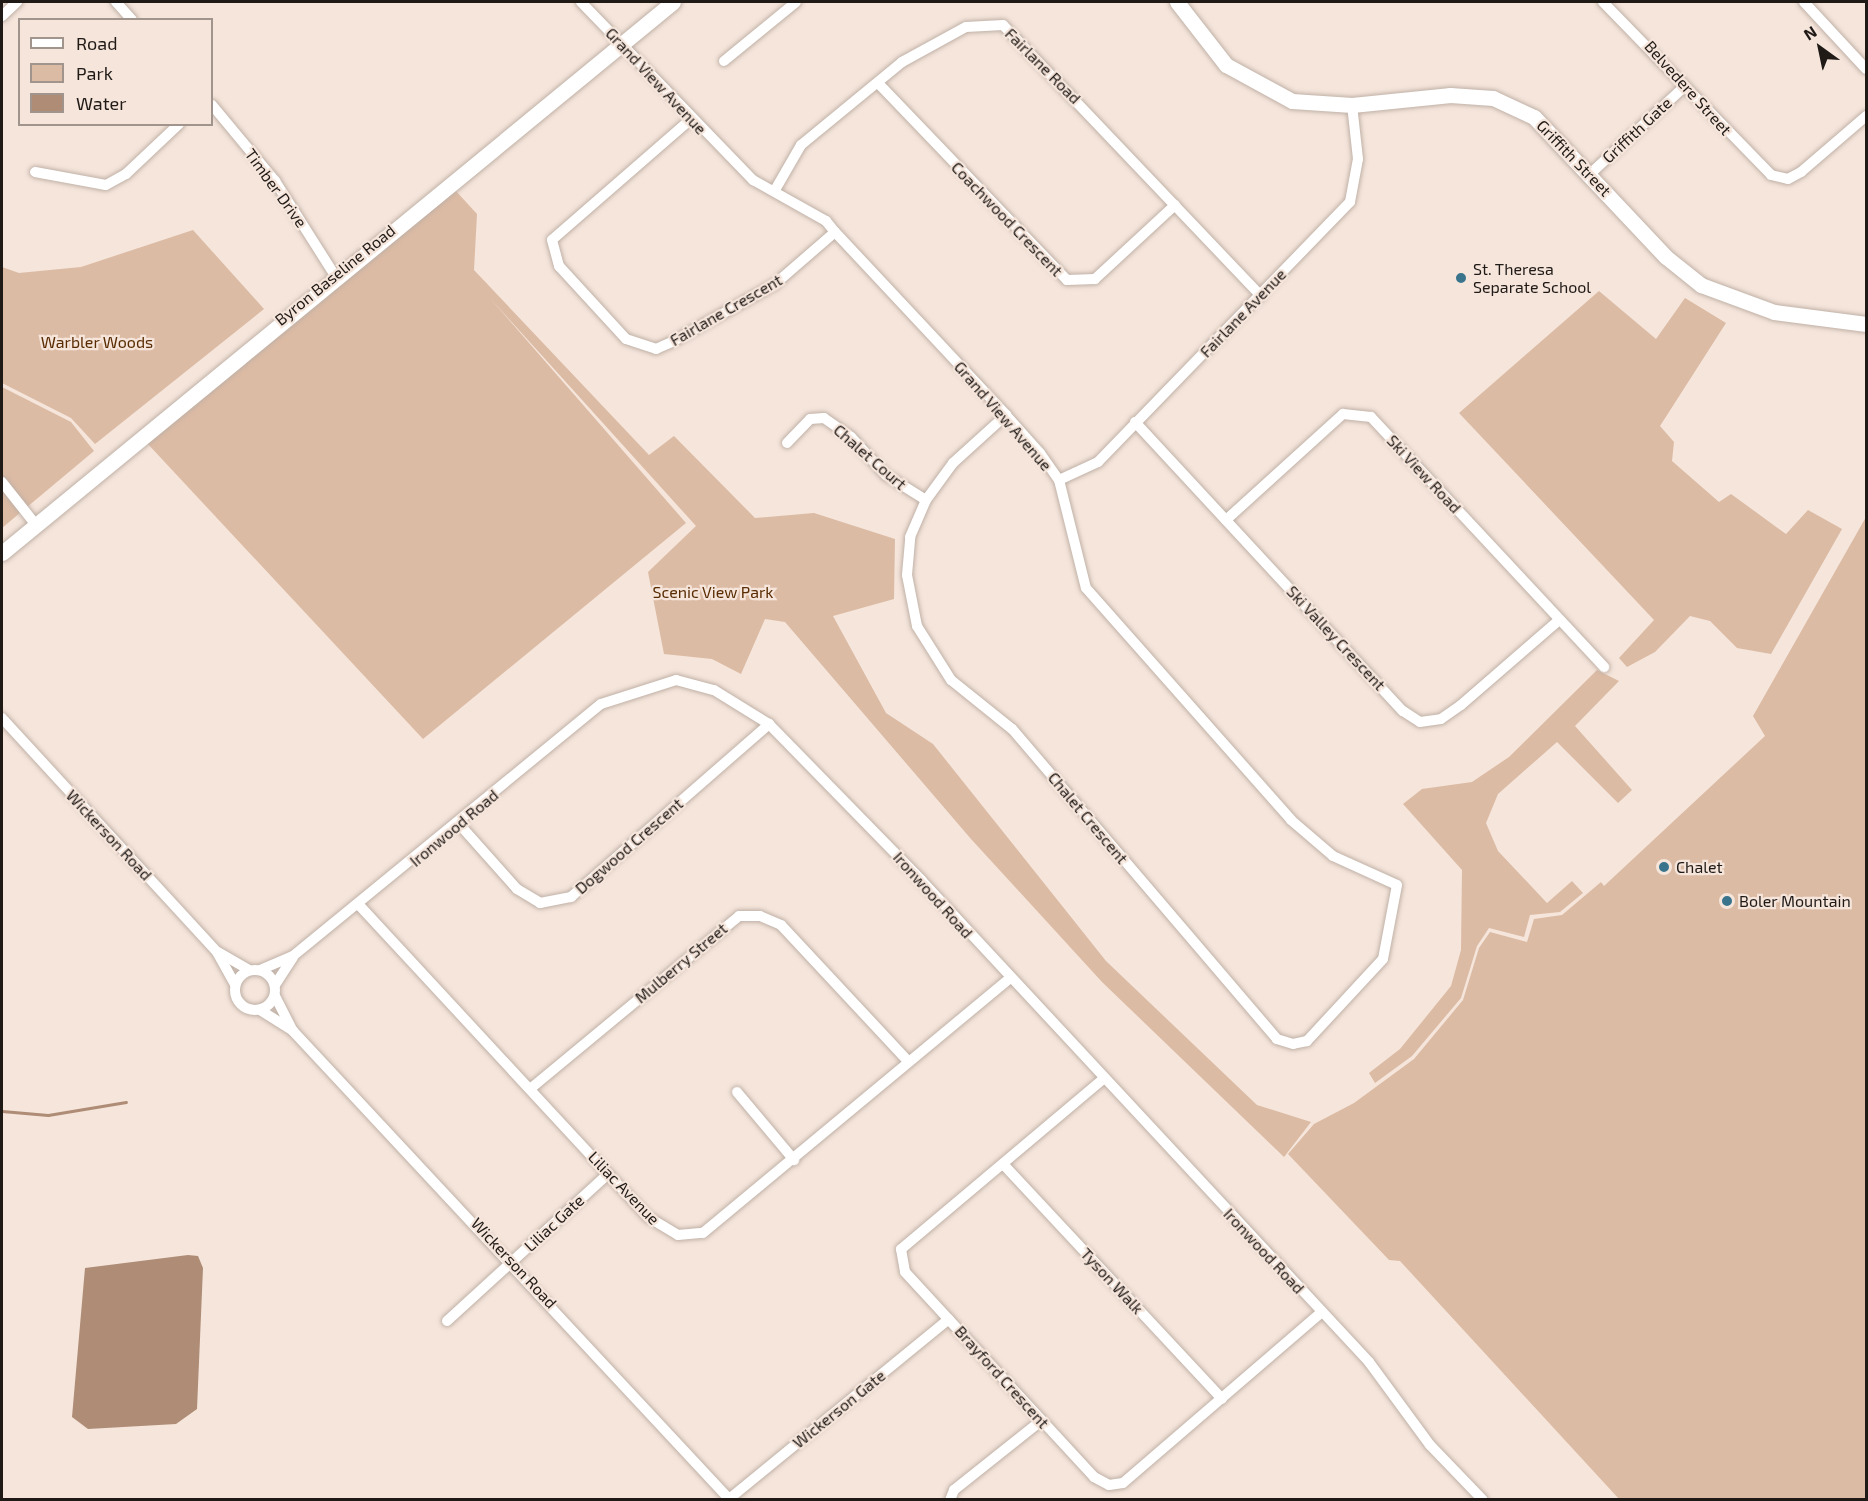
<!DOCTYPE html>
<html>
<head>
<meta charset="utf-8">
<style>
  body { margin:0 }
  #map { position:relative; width:1868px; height:1501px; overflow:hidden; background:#f5e5db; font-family:"Exo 2",sans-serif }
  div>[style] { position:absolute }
  .green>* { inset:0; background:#dcbba4 }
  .water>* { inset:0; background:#ae8c75 }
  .stream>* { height:3px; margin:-1.5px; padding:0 1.5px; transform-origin:1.5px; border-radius:1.5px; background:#ae8c75 }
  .roads { filter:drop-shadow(0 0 2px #c0b1a7) drop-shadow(0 0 2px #c0b1a7) }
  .street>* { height:10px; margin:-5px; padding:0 5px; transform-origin:5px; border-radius:5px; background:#fff }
  .street>.ring { margin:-5px; padding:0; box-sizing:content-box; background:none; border:10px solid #fff; border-radius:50% }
  .secondary>* { height:15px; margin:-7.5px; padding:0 7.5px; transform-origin:7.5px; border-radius:7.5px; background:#fff }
  .dots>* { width:16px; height:16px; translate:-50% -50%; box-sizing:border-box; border:3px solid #f5e5db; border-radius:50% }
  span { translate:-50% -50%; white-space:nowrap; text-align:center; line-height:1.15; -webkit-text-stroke:4.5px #f5e5db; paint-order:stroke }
  .street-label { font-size:16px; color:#201a17 }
  .poi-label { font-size:16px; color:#201a17 }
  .left { translate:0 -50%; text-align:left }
  .park-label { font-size:16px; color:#592c03 }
  .frame { position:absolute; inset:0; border:3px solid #201a17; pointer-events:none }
  .legend { position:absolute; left:18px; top:18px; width:195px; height:108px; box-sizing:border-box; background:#f5e5db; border:2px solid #a0948d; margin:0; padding:8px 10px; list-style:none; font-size:18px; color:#201a17 }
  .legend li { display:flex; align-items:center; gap:12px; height:30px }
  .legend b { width:30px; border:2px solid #a0948d }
  .north { position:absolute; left:1790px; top:18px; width:60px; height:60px; -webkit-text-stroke:4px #f5e5db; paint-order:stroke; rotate:327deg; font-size:16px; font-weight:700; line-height:24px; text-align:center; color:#201a17 }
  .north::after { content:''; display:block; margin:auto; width:21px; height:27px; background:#201a17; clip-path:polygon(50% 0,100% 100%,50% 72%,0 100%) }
</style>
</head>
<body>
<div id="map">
  <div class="green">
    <i style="clip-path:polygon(455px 190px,477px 214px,474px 270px,649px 455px,674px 436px,755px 518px,814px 513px,895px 539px,894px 599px,833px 616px,886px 713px,933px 744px,1106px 961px,1257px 1105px,1311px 1122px,1284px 1157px,1102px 982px,971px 839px,785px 622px,765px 619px,741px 674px,712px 659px,664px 654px,648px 572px,696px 526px,489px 297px,686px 523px,423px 739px,146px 442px)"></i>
    <i style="clip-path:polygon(193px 230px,264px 309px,95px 444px,71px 418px,2px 383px,2px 267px,19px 273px,81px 267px)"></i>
    <i style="clip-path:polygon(1599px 291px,1656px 339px,1685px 298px,1726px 323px,1660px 426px,1674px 442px,1672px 461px,1719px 502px,1731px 494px,1786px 534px,1808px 510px,1842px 529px,1771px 654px,1737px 648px,1710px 621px,1690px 616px,1655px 652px,1627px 667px,1619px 658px,1654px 620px,1459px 413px)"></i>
    <i style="clip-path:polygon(2px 387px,71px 422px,94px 451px,2px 528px)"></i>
    <i style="clip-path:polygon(1866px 517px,1866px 1499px,1619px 1499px,1400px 1261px,1389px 1260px,1288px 1154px,1314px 1124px,1354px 1103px,1414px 1059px,1463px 1000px,1479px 948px,1490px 932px,1527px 942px,1534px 919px,1562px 915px,1601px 882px,1604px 886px,1765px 736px,1753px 716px)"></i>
    <i style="clip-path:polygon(1597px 670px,1619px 681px,1575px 726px,1632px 790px,1618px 803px,1557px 742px,1498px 794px,1486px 823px,1498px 851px,1547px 903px,1572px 881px,1583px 893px,1560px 912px,1530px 915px,1524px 937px,1489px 928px,1477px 946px,1461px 998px,1412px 1056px,1375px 1083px,1369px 1073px,1400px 1049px,1451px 986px,1461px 950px,1462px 870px,1403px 804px,1422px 789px,1472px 782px,1509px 757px)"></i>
  </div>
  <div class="water">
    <i style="clip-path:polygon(188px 1255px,198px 1256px,203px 1268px,197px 1409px,176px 1424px,88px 1429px,72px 1417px,85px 1268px)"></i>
  </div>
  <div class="stream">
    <i style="left:2px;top:1111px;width:46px;rotate:5deg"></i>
    <i style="left:48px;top:1115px;width:79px;rotate:-9.5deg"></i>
  </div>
  <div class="roads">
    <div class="street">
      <i style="left:116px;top:2px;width:24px;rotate:48deg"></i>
      <i style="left:581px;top:2px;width:248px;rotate:46deg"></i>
      <i style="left:753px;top:180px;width:84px;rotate:29.3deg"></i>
      <i style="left:826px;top:221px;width:14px;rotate:51deg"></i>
      <i style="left:835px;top:232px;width:250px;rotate:46.9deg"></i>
      <i style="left:1006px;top:415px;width:51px;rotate:48.2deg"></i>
      <i style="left:1040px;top:453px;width:33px;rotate:55deg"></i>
      <i style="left:1059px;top:480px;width:111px;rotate:76deg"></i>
      <i style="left:1086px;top:588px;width:310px;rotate:48.5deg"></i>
      <i style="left:1291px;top:820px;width:55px;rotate:40.6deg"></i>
      <i style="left:1333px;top:856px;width:70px;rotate:24.4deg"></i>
      <i style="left:1397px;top:885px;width:75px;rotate:100.7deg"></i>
      <i style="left:1383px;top:959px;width:112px;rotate:132.8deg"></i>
      <i style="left:1307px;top:1041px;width:14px;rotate:168deg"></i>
      <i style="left:1293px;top:1044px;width:17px;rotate:-163deg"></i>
      <i style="left:1277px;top:1039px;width:408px;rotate:-130.5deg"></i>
      <i style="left:1012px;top:729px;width:78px;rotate:-141.2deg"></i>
      <i style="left:951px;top:680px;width:64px;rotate:-122.2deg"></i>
      <i style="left:917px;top:626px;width:52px;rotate:-101.1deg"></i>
      <i style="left:907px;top:575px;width:38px;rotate:-85deg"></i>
      <i style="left:910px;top:537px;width:40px;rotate:-66.6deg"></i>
      <i style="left:926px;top:500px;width:46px;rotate:-53.9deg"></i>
      <i style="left:953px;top:463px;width:72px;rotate:-42.2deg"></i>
      <i style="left:1603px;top:2px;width:241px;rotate:45.8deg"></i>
      <i style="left:1771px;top:175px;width:17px;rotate:13deg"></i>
      <i style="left:1788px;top:179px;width:15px;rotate:-28deg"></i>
      <i style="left:1801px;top:172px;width:86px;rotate:-40.7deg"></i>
      <i style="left:1804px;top:2px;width:91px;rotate:47.2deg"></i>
      <i style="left:2px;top:16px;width:21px;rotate:-43deg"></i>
      <i style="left:724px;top:61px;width:93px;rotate:-39.3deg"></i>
      <i style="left:878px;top:83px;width:273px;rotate:46.2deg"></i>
      <i style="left:1067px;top:280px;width:28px;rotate:-2deg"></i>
      <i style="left:1095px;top:279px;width:109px;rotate:-42.8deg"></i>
      <i style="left:212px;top:105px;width:99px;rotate:50.3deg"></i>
      <i style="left:275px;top:181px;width:110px;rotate:57.6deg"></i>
      <i style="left:691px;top:119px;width:184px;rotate:139deg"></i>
      <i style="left:552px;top:240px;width:27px;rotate:75deg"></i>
      <i style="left:559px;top:266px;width:99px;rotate:47.5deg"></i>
      <i style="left:626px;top:339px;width:32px;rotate:18deg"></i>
      <i style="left:656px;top:349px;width:20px;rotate:-24deg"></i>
      <i style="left:674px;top:341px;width:116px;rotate:-29.4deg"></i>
      <i style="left:775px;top:284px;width:79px;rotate:-40.9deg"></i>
      <i style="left:35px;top:172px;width:72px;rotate:10.4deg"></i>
      <i style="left:106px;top:185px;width:23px;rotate:-29deg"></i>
      <i style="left:126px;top:174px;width:73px;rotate:-43.3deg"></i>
      <i style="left:1590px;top:174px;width:129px;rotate:-42.8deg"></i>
      <i style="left:775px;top:190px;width:52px;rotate:-60deg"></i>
      <i style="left:801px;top:145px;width:131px;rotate:-39.4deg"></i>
      <i style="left:902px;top:62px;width:73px;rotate:-28.7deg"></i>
      <i style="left:966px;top:27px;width:37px;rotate:-3deg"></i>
      <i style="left:1003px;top:25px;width:374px;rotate:46.4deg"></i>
      <i style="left:1135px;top:422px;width:394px;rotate:47.2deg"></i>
      <i style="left:1403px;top:711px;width:20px;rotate:33deg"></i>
      <i style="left:1420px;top:722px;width:21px;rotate:-8deg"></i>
      <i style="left:1441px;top:719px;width:24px;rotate:-35deg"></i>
      <i style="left:1461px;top:705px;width:130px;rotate:-40.9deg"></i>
      <i style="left:787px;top:443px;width:33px;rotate:-46deg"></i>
      <i style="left:810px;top:419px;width:14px;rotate:-4deg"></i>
      <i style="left:824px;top:418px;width:33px;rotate:35deg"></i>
      <i style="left:851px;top:437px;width:52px;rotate:47.4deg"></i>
      <i style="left:886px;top:475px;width:47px;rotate:32deg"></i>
      <i style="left:1059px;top:480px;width:43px;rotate:-24.8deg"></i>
      <i style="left:1098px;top:462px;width:362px;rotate:-45.9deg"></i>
      <i style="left:1350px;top:202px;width:44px;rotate:-79.5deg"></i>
      <i style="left:1358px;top:159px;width:54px;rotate:-96.3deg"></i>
      <i style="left:2px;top:482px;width:55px;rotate:51.7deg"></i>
      <i style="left:1226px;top:520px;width:158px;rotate:-42.2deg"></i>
      <i style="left:1343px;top:414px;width:28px;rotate:6deg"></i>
      <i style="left:1371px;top:417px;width:342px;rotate:47deg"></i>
      <i style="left:2px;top:718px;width:318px;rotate:47.4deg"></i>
      <i style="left:217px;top:952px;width:37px;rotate:61deg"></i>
      <i style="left:460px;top:825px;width:86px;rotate:48.3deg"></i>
      <i style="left:517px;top:889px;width:27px;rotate:31deg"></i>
      <i style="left:540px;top:903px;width:32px;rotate:-11deg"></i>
      <i style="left:571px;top:897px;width:263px;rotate:-41.1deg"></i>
      <i style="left:359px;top:905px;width:425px;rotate:47.2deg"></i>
      <i style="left:648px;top:1217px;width:35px;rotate:31deg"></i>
      <i style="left:678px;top:1235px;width:25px;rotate:-5deg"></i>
      <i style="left:703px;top:1233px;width:398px;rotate:-39.7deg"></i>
      <i style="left:218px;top:952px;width:36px;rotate:30deg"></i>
      <i class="ring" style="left:235px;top:970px;width:30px;height:30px"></i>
      <i style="left:260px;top:970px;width:36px;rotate:-23deg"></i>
      <i style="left:293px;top:956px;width:398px;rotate:-39.3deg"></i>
      <i style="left:601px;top:704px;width:79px;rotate:-17.7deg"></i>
      <i style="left:676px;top:680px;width:39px;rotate:15deg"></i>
      <i style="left:714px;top:690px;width:65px;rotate:31.7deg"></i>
      <i style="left:769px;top:724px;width:218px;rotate:45.7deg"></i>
      <i style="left:921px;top:880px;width:658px;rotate:47.09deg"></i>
      <i style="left:1369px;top:1362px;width:103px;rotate:53.7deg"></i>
      <i style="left:1430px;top:1445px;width:76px;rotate:46.1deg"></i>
      <i style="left:275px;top:985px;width:33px;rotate:-57deg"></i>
      <i style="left:275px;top:996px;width:39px;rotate:63deg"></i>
      <i style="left:260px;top:1010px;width:39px;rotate:32deg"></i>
      <i style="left:293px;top:1031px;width:641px;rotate:47.02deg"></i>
      <i style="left:1102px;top:1080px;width:263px;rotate:139.9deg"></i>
      <i style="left:901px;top:1249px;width:23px;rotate:80deg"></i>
      <i style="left:905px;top:1272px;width:279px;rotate:47.3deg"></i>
      <i style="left:1094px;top:1477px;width:17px;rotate:28deg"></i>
      <i style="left:1109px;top:1485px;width:14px;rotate:-8deg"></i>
      <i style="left:1123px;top:1483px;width:262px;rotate:-40.7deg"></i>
      <i style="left:530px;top:1089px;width:271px;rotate:-39.6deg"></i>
      <i style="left:739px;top:916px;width:21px"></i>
      <i style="left:760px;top:916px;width:23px;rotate:23deg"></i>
      <i style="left:781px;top:925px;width:186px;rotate:47deg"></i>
      <i style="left:737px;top:1092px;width:89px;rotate:50deg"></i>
      <i style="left:1003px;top:1164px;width:321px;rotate:47deg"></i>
      <i style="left:447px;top:1321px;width:218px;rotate:-42.4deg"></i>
      <i style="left:729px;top:1499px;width:284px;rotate:-39.3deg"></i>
      <i style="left:950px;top:1500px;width:11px;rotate:-68deg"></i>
      <i style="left:954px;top:1490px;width:112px;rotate:-38.5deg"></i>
    </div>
    <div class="secondary">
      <i style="left:1177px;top:2px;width:80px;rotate:52.1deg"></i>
      <i style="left:1226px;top:65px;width:75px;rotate:28.6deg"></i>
      <i style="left:1292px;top:101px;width:60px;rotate:3.8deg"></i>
      <i style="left:1352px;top:105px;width:99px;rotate:-5.8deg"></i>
      <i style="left:1450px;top:95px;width:43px;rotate:4deg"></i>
      <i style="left:1493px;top:98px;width:45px;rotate:24.9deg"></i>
      <i style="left:1534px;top:117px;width:192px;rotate:46.7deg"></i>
      <i style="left:1666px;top:257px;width:45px;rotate:38.7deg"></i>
      <i style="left:1701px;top:285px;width:78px;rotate:20.3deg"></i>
      <i style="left:1774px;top:312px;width:93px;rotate:7.4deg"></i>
      <i style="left:2px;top:553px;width:868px;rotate:-39.39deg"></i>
    </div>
  </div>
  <div class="dots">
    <i style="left:1461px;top:278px;background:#39748c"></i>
    <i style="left:1664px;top:867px;background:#39748c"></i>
    <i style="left:1727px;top:901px;background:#39748c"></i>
  </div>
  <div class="street-label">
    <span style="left:1043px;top:66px;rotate:45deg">Fairlane Road</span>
    <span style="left:656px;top:81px;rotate:47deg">Grand View Avenue</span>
    <span style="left:1688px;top:88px;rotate:48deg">Belvedere Street</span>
    <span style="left:1637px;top:130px;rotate:-43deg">Griffith Gate</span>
    <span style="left:1574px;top:158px;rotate:46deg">Griffith Street</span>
    <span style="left:276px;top:188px;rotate:54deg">Timber Drive</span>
    <span style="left:1007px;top:219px;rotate:46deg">Coachwood Crescent</span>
    <span style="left:335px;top:275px;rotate:-39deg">Byron Baseline Road</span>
    <span style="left:726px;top:310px;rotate:-30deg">Fairlane Crescent</span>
    <span style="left:1243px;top:313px;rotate:-46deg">Fairlane Avenue</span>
    <span style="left:1003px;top:416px;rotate:49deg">Grand View Avenue</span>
    <span style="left:870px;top:457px;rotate:41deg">Chalet Court</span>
    <span style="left:1424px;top:474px;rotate:47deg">Ski View Road</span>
    <span style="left:1336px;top:638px;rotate:47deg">Ski Valley Crescent</span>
    <span style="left:1088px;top:818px;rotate:50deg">Chalet Crescent</span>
    <span style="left:454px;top:828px;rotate:-40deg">Ironwood Road</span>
    <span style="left:109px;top:835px;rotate:47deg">Wickerson Road</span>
    <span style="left:629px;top:846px;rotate:-41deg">Dogwood Crescent</span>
    <span style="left:933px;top:895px;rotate:48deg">Ironwood Road</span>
    <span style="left:681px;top:963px;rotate:-40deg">Mulberry Street</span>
    <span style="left:624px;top:1188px;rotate:46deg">Liliac Avenue</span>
    <span style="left:554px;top:1223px;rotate:-43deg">Liliac Gate</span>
    <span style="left:1264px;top:1251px;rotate:47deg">Ironwood Road</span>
    <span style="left:514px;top:1263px;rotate:47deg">Wickerson Road</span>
    <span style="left:1112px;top:1281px;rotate:47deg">Tyson Walk</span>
    <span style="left:1002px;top:1377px;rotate:48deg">Brayford Crescent</span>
    <span style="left:839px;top:1409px;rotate:-39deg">Wickerson Gate</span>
  </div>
  <div class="poi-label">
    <span class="left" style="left:1473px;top:278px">St. Theresa<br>Separate School</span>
    <span class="left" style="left:1676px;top:867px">Chalet</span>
    <span class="left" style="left:1739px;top:901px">Boler Mountain</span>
  </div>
  <div class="park-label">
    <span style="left:97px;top:342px">Warbler Woods</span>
    <span style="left:713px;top:592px">Scenic View Park</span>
  </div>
  <div class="frame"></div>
  <ul class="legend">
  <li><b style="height:8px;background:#fff"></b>Road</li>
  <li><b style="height:16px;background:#dcbba4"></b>Park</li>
  <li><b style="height:16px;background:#ae8c75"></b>Water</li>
  </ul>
  <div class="north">N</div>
</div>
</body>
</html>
